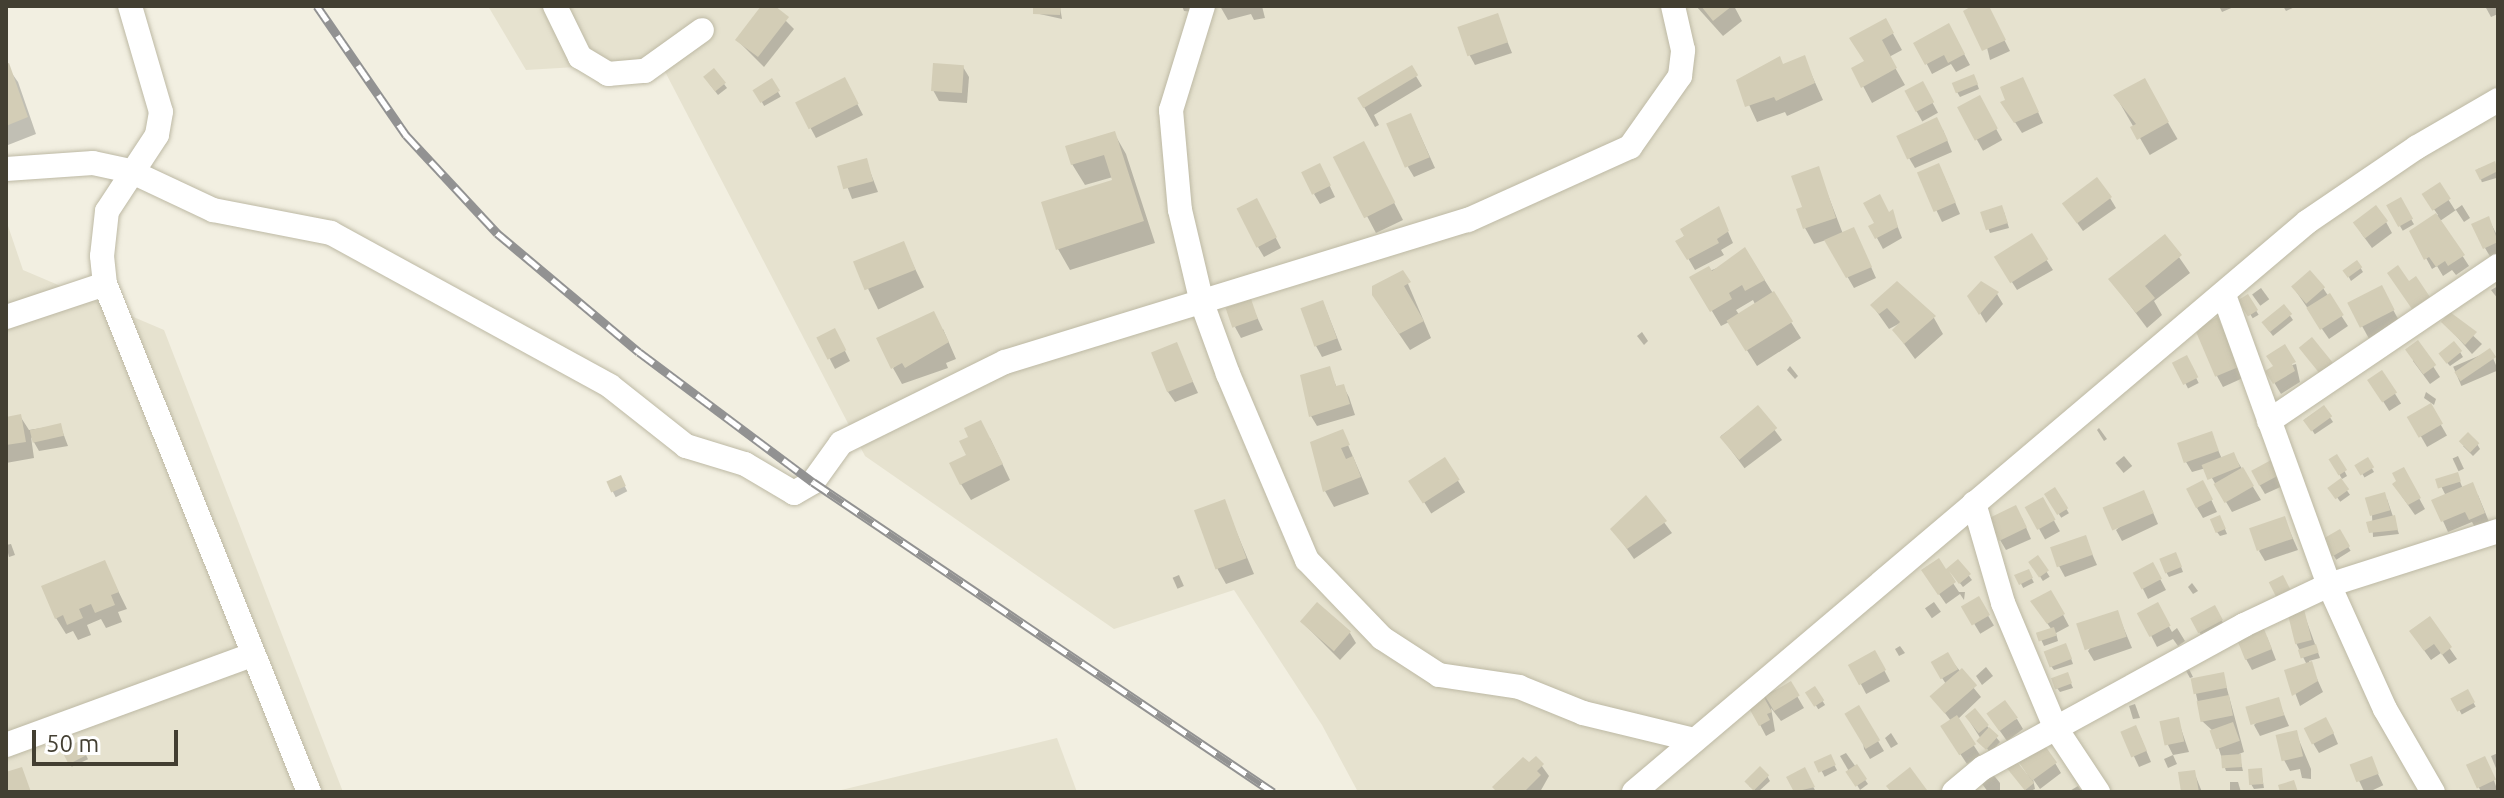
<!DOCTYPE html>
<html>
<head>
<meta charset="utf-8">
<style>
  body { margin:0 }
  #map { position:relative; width:2504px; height:798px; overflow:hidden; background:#f2efe1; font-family:Ubuntu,sans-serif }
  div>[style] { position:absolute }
  .residential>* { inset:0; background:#e6e2cf }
  .shadow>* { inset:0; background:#0003; transform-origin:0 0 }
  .building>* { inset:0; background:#d3cdb6; transform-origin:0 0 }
  .roads { filter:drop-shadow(0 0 2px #bdb9a4) drop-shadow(0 0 2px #bdb9a4) }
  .minor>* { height:24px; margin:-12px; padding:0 12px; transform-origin:12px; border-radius:12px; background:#fff }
  .rail>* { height:9px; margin-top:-4.5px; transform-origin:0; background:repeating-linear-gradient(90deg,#fff 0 18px,#929292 0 36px); box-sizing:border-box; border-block:2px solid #929292 }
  span { translate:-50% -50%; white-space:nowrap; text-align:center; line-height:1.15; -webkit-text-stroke:6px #fff; paint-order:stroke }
  .frame { position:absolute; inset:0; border:8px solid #433f32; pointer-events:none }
  .scale { position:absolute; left:32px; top:730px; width:146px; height:36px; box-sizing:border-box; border:4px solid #433f32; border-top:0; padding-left:10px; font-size:24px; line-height:28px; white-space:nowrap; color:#433f32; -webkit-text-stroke:6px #fff; paint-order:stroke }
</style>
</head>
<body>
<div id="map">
  <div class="residential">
    <i style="clip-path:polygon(488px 6px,2498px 6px,2498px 792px,1358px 792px,1322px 725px,1234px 590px,1114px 629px,865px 456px,660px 62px,526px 70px)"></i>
    <i style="clip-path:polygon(6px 220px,23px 270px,164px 330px,343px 792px,6px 792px)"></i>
    <i style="clip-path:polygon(1057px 738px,1077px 792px,833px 792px)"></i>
  </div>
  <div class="shadow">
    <i style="clip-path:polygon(764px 6px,771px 6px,794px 29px,764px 67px,737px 40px)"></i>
    <i style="clip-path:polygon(1182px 6px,1205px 6px,1204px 13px,1184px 11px)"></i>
    <i style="clip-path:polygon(1220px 6px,1262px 6px,1265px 18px,1254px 20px,1251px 14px,1228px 20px)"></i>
    <i style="clip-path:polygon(1696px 6px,1734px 6px,1742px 21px,1723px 36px)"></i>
    <i style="clip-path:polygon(1977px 6px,1987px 6px,2010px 51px,1990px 60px)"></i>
    <i style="clip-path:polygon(2219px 6px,2236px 6px,2222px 12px)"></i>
    <i style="clip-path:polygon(2283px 6px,2297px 6px,2286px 11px)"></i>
    <i style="clip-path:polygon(2498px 6px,2498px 14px,2491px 17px,2485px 6px)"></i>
    <i style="clip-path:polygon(1060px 7px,1062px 19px,1035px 13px)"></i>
    <i style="clip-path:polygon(1497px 16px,1512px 53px,1475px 65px,1469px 54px)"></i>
    <i style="clip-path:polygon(1886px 21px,1902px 50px,1889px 57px,1905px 85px,1872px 103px,1854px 69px,1866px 62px)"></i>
    <i style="clip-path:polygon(1949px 26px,1970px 65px,1956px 72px,1951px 64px,1932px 74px,1916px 43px)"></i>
    <i style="clip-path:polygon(1804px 58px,1823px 100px,1787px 116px,1785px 112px,1757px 122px,1738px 81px)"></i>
    <i style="clip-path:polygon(6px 65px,18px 82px,36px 134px,8px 145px)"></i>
    <i style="clip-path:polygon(963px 67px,969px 77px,967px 103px,939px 101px,933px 90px)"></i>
    <i style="clip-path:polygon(1411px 68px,1422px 86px,1374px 115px,1379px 125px,1375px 127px,1359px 98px)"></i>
    <i style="left:772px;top:81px;width:18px;height:19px;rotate:61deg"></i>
    <i style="clip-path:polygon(1976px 81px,1979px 89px,1960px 97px,1957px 92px)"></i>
    <i style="left:2144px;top:81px;width:67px;height:32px;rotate:60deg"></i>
    <i style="clip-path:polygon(708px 82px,724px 84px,727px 88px,718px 95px)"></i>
    <i style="left:1922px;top:84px;width:33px;height:18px;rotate:61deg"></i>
    <i style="clip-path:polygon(850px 90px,863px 115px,816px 138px,797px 103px)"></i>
    <i style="clip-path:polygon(2028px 90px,2043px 123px,2022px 133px,2009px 113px)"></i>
    <i style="left:1979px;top:98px;width:48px;height:22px;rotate:61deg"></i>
    <i style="clip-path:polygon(1416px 126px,1435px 168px,1414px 177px,1408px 167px)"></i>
    <i style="clip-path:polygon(1943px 130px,1952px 152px,1915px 168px,1909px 158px)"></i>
    <i style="clip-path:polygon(1114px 133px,1126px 154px,1155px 243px,1070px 270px,1058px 249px,1114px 181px,1113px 177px,1085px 185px,1072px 164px)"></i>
    <i style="clip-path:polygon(1336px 158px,1372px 160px,1403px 220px,1376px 233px)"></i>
    <i style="clip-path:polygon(866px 161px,878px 192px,852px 199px,840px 168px)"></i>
    <i style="left:2494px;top:164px;width:14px;height:17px;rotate:73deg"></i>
    <i style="clip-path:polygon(1818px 169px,1843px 234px,1859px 240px,1876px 278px,1854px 288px,1826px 240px,1814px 244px,1805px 228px,1805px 208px)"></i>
    <i style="clip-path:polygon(1919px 174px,1944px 176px,1960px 214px,1942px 222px)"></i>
    <i style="clip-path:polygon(1325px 176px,1335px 197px,1320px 204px,1314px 194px)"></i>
    <i style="clip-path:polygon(2439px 185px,2455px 210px,2462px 205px,2470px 218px,2464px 222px,2456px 210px,2440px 221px,2469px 266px,2456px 275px,2452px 270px,2443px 276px,2437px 266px,2432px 269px,2412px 232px,2438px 215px,2431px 205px)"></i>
    <i style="clip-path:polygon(2110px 198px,2116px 208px,2083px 231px,2070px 213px)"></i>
    <i style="left:2400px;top:200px;width:28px;height:13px;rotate:60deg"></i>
    <i style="clip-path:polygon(1718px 209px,1733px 243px,1721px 250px,1724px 255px,1695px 270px,1678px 241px)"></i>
    <i style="clip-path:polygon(1262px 211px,1281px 248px,1264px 257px,1258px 247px)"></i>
    <i style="clip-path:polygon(1892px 212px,1902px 238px,1883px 249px,1871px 227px)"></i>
    <i style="clip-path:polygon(2004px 212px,2009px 228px,1990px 233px,1983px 214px)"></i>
    <i style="clip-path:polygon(2488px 218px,2498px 237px,2498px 255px,2491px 258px,2485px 248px)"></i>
    <i style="clip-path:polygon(2386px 222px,2392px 233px,2372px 248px,2361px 233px)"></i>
    <i style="clip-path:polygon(2031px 236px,2053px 270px,2017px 290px,2003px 268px)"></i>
    <i style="clip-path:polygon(2165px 237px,2190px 273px,2154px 301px,2162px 315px,2147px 328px,2111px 280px)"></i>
    <i style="left:903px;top:244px;width:48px;height:51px;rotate:64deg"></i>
    <i style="clip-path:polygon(evenodd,1745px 249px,1801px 338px,1757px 366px,1729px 322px,1721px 326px,1692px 278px,1732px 262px,1745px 249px,1753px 300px,1756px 306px,1740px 316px,1736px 310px,1753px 300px)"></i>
    <i style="clip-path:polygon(2357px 262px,2363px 272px,2351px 281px,2345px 270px)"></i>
    <i style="clip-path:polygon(1403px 272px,1431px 338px,1410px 350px,1384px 312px)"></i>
    <i style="clip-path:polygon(1897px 284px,1934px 318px,1943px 334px,1915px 359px,1894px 330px,1904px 321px,1889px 329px,1872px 305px)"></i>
    <i style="clip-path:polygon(2498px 286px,2498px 299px,2491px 290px)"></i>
    <i style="clip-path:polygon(2293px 287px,2323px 288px,2348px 326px,2329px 339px)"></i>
    <i style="left:2261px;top:288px;width:14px;height:11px;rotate:54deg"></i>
    <i style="left:2381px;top:288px;width:38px;height:35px;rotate:61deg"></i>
    <i style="clip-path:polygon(1997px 294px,2003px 304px,1986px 323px,1970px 296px)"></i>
    <i style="left:2247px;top:296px;width:22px;height:7px;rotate:58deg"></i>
    <i style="clip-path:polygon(1250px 302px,1263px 330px,1241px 338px,1235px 327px)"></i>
    <i style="clip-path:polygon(1323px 302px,1342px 350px,1322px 357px,1316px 346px)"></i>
    <i style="clip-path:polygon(2284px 307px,2293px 320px,2273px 336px,2266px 327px)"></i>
    <i style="clip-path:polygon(2451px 315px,2482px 344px,2472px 354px,2444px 322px)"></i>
    <i style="clip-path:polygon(2217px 320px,2243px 378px,2223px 387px,2217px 376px)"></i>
    <i style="clip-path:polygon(943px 329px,956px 359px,946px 363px,948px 368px,902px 384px,893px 368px)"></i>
    <i style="clip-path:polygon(1642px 332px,1648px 341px,1644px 345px,1637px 336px)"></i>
    <i style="clip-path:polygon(819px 338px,840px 341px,850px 361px,835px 369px)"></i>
    <i style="clip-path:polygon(2418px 343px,2440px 377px,2430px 384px,2413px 361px)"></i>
    <i style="clip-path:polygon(1176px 345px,1198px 393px,1175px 402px,1168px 392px)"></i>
    <i style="left:2490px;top:351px;width:21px;height:40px;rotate:67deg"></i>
    <i style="clip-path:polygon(2460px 352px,2463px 357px,2450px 366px,2443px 358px)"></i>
    <i style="left:2186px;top:358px;width:28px;height:12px;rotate:63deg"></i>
    <i style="clip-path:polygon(2296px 364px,2300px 382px,2281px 394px,2268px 372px)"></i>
    <i style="clip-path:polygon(1790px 366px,1798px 376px,1795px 379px,1787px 370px)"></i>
    <i style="clip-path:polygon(1329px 369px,1337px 388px,1343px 386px,1349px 397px,1355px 415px,1317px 426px,1311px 416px)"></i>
    <i style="left:2382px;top:373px;width:36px;height:14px;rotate:58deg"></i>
    <i style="clip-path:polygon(2426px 392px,2436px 399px,2434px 405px,2424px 398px)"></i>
    <i style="left:2430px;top:406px;width:34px;height:23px;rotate:60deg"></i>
    <i style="left:2323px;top:407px;width:18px;height:22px;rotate:56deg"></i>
    <i style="left:1758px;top:408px;width:40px;height:47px;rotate:53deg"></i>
    <i style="clip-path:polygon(20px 416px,29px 430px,60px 425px,68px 446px,39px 451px,31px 437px,34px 458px,6px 463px,6px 419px)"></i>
    <i style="clip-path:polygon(2099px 428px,2107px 439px,2104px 441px,2097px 430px)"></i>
    <i style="clip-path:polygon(1342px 431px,1369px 494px,1334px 507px,1325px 491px)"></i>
    <i style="clip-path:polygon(2211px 434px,2222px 459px,2233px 454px,2261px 500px,2232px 512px,2206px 468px,2192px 472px,2186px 462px)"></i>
    <i style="clip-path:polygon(990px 438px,1010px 480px,971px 500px,961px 484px,968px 456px)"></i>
    <i style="clip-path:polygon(2477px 444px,2480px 449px,2473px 456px,2463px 446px)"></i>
    <i style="left:2124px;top:456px;width:13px;height:11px;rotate:51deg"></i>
    <i style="clip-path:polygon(2337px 456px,2347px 476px,2342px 479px,2331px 460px)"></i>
    <i style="left:2458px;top:456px;width:14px;height:6px;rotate:65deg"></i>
    <i style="left:1445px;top:460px;width:38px;height:40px;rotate:58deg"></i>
    <i style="left:2367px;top:460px;width:14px;height:11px;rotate:60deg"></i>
    <i style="clip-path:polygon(2275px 461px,2287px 484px,2265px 494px,2259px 484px)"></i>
    <i style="clip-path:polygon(2403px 469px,2425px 509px,2415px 515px,2401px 495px)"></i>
    <i style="left:620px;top:477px;width:16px;height:13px;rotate:63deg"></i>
    <i style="clip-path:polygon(2459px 479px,2463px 489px,2478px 495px,2490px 524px,2476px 529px,2472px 522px,2448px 532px,2434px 501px,2446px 496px,2439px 482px)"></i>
    <i style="left:2340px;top:481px;width:17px;height:12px;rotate:54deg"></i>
    <i style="left:2055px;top:490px;width:27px;height:9px;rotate:59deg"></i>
    <i style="clip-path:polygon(2208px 493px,2217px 512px,2203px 518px,2197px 508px)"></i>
    <i style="clip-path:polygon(1646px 498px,1672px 533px,1634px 559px,1613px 529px)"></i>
    <i style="left:2042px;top:499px;width:37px;height:17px;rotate:61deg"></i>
    <i style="clip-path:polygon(2387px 499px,2399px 534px,2373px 537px,2372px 515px)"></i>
    <i style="clip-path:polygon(1224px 502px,1254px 574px,1226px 584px,1217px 568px)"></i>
    <i style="clip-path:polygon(2149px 503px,2158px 524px,2122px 541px,2116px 530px)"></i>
    <i style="clip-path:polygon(2022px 518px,2031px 539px,2006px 550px,2000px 540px)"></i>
    <i style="clip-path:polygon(2284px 518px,2298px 550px,2265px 561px,2259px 551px)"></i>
    <i style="clip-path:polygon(2222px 522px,2227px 534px,2220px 536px,2217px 532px)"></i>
    <i style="left:2339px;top:532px;width:22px;height:17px;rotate:58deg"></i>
    <i style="clip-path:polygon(2085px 538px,2097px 565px,2065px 577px,2059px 566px)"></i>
    <i style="clip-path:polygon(11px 544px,15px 555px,9px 557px,6px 545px)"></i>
    <i style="left:2038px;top:558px;width:22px;height:8px;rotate:58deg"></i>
    <i style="clip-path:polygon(2178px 559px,2183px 572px,2169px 577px,2166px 572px)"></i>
    <i style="clip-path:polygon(1938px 561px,1959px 592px,1965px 592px,1964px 600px,1960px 594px,1946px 604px,1930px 581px)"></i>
    <i style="clip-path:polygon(1958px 561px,1972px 580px,1963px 587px,1952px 573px)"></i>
    <i style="clip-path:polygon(104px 562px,127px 609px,118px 612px,122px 622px,106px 628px,101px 619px,87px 625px,91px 635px,78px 640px,73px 631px,66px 634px,56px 618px)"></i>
    <i style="left:2028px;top:571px;width:13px;height:12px;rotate:63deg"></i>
    <i style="clip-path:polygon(2135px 573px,2158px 575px,2166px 590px,2148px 599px)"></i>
    <i style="left:1179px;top:575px;width:12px;height:7px;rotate:66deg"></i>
    <i style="clip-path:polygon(2192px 583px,2198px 591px,2193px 594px,2188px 587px)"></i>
    <i style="clip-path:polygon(2051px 592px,2069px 626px,2056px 633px,2058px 641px,2044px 646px,2039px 635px,2052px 630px,2032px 602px)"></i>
    <i style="left:1978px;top:599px;width:31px;height:16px;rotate:59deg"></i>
    <i style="left:1934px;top:602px;width:12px;height:11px;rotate:55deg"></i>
    <i style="clip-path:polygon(2157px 605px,2172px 632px,2177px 628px,2185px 641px,2178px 646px,2173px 639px,2157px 647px,2140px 614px)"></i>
    <i style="left:2215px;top:608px;width:26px;height:25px;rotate:62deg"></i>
    <i style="clip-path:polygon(2303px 611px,2320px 658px,2309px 661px,2323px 692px,2300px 706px,2287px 671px,2307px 665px,2296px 643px)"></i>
    <i style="clip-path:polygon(2117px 612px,2132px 648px,2094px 661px,2088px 651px)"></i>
    <i style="clip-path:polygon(2429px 619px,2457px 659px,2449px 664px,2441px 653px,2431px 660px,2418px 642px)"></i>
    <i style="clip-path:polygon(1302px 622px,1350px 633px,1356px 643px,1340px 660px)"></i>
    <i style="clip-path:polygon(2267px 637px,2276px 660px,2252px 670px,2246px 659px)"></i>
    <i style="clip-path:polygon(1900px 646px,1905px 653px,1899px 656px,1895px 649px)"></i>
    <i style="clip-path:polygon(2068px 650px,2073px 664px,2054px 670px,2051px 666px)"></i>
    <i style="left:1875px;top:653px;width:32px;height:27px;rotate:62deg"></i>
    <i style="clip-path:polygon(1947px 655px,1981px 697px,1957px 720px,1980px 755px,1967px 764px,1949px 737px,1951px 721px,1932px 696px,1946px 684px,1933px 664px)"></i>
    <i style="clip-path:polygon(1986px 667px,1993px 676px,1982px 685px,1976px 676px)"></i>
    <i style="clip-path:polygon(2188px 667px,2193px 677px,2190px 678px,2185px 669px)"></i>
    <i style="clip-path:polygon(2223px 674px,2244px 752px,2239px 754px,2243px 771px,2226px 771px,2213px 731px,2202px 721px,2196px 694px,2193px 680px)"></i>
    <i style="clip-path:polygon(2069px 679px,2073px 688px,2060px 692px,2057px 688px)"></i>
    <i style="clip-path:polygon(1790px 684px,1804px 708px,1781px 721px,1771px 708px,1775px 731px,1766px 736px,1748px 702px)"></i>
    <i style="left:1815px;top:689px;width:19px;height:8px;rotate:58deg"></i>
    <i style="left:2467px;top:691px;width:18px;height:16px;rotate:61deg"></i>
    <i style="clip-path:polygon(2278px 700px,2289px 726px,2260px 736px,2254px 725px)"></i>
    <i style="clip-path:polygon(2135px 704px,2140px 718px,2133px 719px,2129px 706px)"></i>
    <i style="clip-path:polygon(1858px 708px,1884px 751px,1870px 759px,1864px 749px)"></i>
    <i style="clip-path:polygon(1975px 711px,2000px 742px,1990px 753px,1970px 722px)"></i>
    <i style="clip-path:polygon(2017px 719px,2023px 729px,2007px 741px,1995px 724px)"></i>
    <i style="clip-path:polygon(2178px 720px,2189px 752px,2173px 755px,2177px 764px,2168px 768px,2164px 759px,2173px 755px,2168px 745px)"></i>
    <i style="clip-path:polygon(2332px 730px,2338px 744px,2319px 753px,2313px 743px)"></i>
    <i style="clip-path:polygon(1891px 733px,1898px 744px,1891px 748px,1885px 738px)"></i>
    <i style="clip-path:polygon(2123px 733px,2141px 738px,2151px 762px,2139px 767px)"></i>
    <i style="clip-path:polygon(2296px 733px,2311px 769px,2311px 779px,2302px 778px,2300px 769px,2290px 771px,2284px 760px)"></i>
    <i style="left:80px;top:742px;width:19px;height:18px;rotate:65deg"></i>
    <i style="clip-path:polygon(1846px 753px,1868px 784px,1860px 790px,1840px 756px)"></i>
    <i style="clip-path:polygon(2498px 753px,2498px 773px,2491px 756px)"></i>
    <i style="left:1830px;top:757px;width:15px;height:14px;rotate:62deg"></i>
    <i style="clip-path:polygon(1536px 758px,1549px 776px,1540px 792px,1497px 792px)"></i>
    <i style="clip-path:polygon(2018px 758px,2055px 763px,2061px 773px,2040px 789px,2033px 779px,2035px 789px,2027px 792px,2010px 770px,2029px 777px)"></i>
    <i style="left:2371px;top:759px;width:29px;height:20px;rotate:65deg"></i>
    <i style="clip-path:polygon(2469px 766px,2490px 769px,2498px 792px,2481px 792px)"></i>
    <i style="clip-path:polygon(1804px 770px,1816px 792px,1796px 792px,1789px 778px)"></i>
    <i style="clip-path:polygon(1909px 770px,1926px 792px,1892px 792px,1888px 786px)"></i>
    <i style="clip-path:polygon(2261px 770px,2264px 788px,2254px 789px,2251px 784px)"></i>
    <i style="clip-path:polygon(1991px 772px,2000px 783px,2000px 792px,1988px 792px,1980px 781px)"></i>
    <i style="clip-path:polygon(2194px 772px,2202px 792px,2183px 792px)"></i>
    <i style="clip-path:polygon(1767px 776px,1770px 781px,1758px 792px,1749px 786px)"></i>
    <i style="clip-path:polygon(2230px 782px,2238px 782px,2241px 792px,2230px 792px)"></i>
    <i style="clip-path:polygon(2078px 786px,2082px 792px,2068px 792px)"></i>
  </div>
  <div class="building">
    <i style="clip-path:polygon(761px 6px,775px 6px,789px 17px,758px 57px,735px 40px)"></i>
    <i style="clip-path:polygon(1033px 6px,1061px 6px,1060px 15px,1033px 14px)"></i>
    <i style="clip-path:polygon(1701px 6px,1732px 6px,1713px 21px)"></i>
    <i style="clip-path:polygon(1972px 6px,1989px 6px,2006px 40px,1982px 51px,1963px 11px)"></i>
    <i style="left:1498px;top:13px;width:31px;height:43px;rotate:71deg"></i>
    <i style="clip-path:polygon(1886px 18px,1894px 33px,1882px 40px,1897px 68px,1861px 88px,1851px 68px,1864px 61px,1849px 38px)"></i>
    <i style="clip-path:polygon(1949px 23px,1965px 54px,1948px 63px,1944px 55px,1925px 65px,1913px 43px)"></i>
    <i style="clip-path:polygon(1805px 55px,1815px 83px,1776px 101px,1774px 97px,1745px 107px,1736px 80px,1780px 56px,1783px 64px)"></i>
    <i style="clip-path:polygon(9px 63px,28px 117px,6px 126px,6px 64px)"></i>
    <i style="left:933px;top:63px;width:31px;height:28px;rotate:4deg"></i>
    <i style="left:1412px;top:65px;width:12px;height:64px;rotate:59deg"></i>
    <i style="left:714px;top:68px;width:19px;height:14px;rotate:51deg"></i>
    <i style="left:1974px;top:74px;width:11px;height:24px;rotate:68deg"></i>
    <i style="left:845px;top:77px;width:30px;height:56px;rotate:63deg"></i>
    <i style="clip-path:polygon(2023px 77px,2039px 112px,2014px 123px,2000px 102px,2005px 100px,2000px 87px)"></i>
    <i style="left:772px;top:78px;width:15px;height:23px;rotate:58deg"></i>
    <i style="clip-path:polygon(2145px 78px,2169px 122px,2137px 140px,2130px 127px,2136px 124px,2113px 95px)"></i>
    <i style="left:1923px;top:81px;width:24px;height:21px;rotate:62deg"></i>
    <i style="left:1980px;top:95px;width:38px;height:26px;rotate:62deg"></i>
    <i style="left:1411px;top:113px;width:48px;height:27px;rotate:67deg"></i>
    <i style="left:1937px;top:117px;width:26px;height:45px;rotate:65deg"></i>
    <i style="clip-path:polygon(1115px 131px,1144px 221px,1056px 250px,1041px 202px,1112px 180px,1104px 155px,1071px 165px,1065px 146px)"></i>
    <i style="left:1364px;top:141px;width:69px;height:35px;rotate:63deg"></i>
    <i style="left:867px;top:158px;width:24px;height:31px;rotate:75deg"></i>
    <i style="clip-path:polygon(2495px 161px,2498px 171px,2480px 180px,2475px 170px)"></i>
    <i style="left:1320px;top:163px;width:25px;height:21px;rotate:64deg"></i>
    <i style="left:1939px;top:163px;width:43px;height:24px;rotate:67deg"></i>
    <i style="clip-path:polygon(1819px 166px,1836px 218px,1803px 229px,1796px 209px,1802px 207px,1791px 176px)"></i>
    <i style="left:2097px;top:177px;width:25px;height:44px;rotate:53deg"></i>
    <i style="left:2440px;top:182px;width:20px;height:22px;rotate:57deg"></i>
    <i style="clip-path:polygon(1880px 194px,1889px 212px,1893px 209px,1898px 227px,1875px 239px,1868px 226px,1874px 223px,1863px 203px)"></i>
    <i style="left:2401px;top:197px;width:25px;height:17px;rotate:61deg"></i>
    <i style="left:1257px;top:198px;width:44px;height:23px;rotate:63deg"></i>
    <i style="left:2002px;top:205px;width:19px;height:23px;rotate:72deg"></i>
    <i style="left:2376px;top:205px;width:20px;height:29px;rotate:53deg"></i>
    <i style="clip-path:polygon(1719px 206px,1729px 231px,1717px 239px,1719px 243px,1687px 260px,1675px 241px,1684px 236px,1680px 229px)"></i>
    <i style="clip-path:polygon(2436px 213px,2465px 255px,2448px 266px,2445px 261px,2436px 267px,2429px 257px,2424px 260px,2409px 231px)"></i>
    <i style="clip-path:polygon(2489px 216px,2498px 242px,2483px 249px,2471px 224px)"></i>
    <i style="clip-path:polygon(1854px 227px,1872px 267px,1846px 278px,1824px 240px)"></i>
    <i style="left:2032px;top:233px;width:31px;height:45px;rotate:58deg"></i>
    <i style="clip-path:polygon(2165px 234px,2182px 255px,2145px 286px,2155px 298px,2136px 313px,2108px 279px)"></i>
    <i style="left:904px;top:241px;width:31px;height:55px;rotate:68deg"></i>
    <i style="clip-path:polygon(1745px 247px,1765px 280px,1745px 291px,1742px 285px,1729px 293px,1732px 299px,1710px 312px,1689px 277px,1709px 266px,1712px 271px)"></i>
    <i style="left:2357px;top:260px;width:9px;height:18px;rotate:54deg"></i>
    <i style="clip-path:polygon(2398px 265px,2409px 281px,2416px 276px,2430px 297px,2412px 309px,2387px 273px)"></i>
    <i style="clip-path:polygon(1403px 270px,1411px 282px,1404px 286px,1424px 321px,1399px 334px,1372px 295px,1372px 286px)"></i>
    <i style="left:2310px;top:270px;width:23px;height:25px;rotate:49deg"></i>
    <i style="clip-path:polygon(1897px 281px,1936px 316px,1904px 344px,1892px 330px,1900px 322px,1887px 308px,1879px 314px,1870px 305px)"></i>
    <i style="clip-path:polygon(1981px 281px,1999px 292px,1979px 315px,1967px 296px)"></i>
    <i style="left:2382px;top:285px;width:28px;height:39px;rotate:63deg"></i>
    <i style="left:1774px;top:291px;width:36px;height:56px;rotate:58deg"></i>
    <i style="left:2330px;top:293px;width:26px;height:28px;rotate:58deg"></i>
    <i style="left:2248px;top:294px;width:19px;height:12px;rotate:58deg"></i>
    <i style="left:1251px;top:299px;width:21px;height:27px;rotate:71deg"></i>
    <i style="left:1323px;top:300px;width:41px;height:24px;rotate:70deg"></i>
    <i style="left:2284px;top:304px;width:13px;height:29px;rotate:51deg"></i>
    <i style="clip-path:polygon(934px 311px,949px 342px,905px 368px,902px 363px,891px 369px,876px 338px)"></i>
    <i style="clip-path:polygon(2450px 312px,2477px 332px,2465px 345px,2441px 322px)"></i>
    <i style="left:2218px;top:317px;width:54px;height:26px;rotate:67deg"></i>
    <i style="left:835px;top:328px;width:25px;height:21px;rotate:63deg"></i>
    <i style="left:2312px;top:337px;width:36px;height:17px;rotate:51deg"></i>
    <i style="left:2418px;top:340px;width:31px;height:16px;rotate:54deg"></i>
    <i style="left:2454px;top:341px;width:13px;height:20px;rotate:51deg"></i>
    <i style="left:1177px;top:342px;width:43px;height:28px;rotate:68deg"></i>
    <i style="clip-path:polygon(2285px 344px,2296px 362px,2292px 364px,2295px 371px,2273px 384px,2265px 371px,2273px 366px,2266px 356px)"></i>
    <i style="left:2490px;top:348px;width:11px;height:43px;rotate:56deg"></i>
    <i style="left:2187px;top:355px;width:25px;height:17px;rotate:63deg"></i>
    <i style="clip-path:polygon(1330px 366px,1336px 386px,1344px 384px,1350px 404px,1309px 417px,1300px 375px)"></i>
    <i style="left:2382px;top:370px;width:27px;height:18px;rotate:56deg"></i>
    <i style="left:2431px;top:403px;width:24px;height:28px;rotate:60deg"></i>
    <i style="left:1758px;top:405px;width:30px;height:50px;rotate:50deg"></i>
    <i style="left:2324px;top:405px;width:14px;height:26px;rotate:54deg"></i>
    <i style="clip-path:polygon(21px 414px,26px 442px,6px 445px,6px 417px)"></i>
    <i style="clip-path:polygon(981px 420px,1003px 464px,960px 485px,949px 463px,966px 455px,959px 441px,968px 437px,964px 428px)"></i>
    <i style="left:61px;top:423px;width:13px;height:32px;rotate:77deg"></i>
    <i style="clip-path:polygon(1343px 429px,1350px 445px,1341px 448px,1346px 459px,1353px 456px,1361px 477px,1323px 492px,1310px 442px)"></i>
    <i style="left:2212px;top:431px;width:21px;height:37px;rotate:71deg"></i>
    <i style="left:2468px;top:432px;width:16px;height:13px;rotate:45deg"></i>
    <i style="left:2234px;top:452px;width:16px;height:35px;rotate:68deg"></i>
    <i style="left:2337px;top:454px;width:19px;height:10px;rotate:58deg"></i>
    <i style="left:1445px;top:457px;width:27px;height:44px;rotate:57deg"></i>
    <i style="left:2368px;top:457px;width:12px;height:16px;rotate:59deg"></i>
    <i style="left:2275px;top:458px;width:17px;height:27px;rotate:62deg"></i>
    <i style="left:2243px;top:467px;width:22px;height:34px;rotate:60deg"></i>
    <i style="clip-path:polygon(2404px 467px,2421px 498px,2408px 505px,2392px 484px,2396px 481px,2392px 473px)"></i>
    <i style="left:2458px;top:472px;width:10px;height:24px;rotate:73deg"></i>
    <i style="left:621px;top:475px;width:12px;height:16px;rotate:66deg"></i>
    <i style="left:2341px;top:478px;width:14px;height:17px;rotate:54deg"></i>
    <i style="left:2203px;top:480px;width:22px;height:19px;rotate:63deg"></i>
    <i style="clip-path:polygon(2473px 482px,2485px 513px,2469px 520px,2465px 512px,2441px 522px,2431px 500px)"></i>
    <i style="left:2055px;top:487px;width:25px;height:13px;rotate:58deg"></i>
    <i style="left:2144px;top:490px;width:25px;height:45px;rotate:67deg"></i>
    <i style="left:2385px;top:492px;width:19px;height:21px;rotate:74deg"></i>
    <i style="clip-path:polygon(1646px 495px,1667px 521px,1627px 549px,1610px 529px)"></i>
    <i style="left:2043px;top:497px;width:26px;height:21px;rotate:61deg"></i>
    <i style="left:1225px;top:499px;width:63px;height:33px;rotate:70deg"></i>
    <i style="left:2016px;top:505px;width:25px;height:31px;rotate:64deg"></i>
    <i style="left:2220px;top:515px;width:15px;height:11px;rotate:67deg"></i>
    <i style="clip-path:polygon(2395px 515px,2398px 530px,2369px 533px,2366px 522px)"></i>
    <i style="left:2285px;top:516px;width:24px;height:38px;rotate:71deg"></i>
    <i style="left:2340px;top:529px;width:20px;height:21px;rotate:60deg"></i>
    <i style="left:2086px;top:535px;width:21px;height:38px;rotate:71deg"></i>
    <i style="left:2176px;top:552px;width:16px;height:18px;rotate:68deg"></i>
    <i style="left:2038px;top:555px;width:19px;height:12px;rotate:55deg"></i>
    <i style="clip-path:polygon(1939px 558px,1946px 569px,1958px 559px,1971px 574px,1959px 584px,1949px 571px,1956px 582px,1938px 595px,1921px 570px)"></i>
    <i style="clip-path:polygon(105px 560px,119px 592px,111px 595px,115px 605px,95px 613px,91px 604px,79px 609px,83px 618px,67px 625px,63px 615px,55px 619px,41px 586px)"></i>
    <i style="left:2153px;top:562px;width:19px;height:23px;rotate:62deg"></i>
    <i style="clip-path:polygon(2029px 569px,2033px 578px,2019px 585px,2014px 575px)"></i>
    <i style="left:2283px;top:575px;width:16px;height:16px;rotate:63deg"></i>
    <i style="clip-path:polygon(2051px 590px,2065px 614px,2047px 624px,2030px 601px)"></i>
    <i style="left:1979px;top:596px;width:22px;height:21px;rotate:60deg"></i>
    <i style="left:1317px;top:602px;width:45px;height:26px;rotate:41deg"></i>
    <i style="left:2158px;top:602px;width:27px;height:24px;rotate:62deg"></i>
    <i style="left:2215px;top:605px;width:17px;height:28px;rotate:62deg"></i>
    <i style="left:2304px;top:609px;width:32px;height:17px;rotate:76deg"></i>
    <i style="left:2118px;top:610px;width:28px;height:44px;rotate:72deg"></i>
    <i style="clip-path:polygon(2430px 616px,2452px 647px,2442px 655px,2434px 644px,2424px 651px,2409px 631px)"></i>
    <i style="left:2262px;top:624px;width:27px;height:29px;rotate:68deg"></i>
    <i style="left:2054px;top:627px;width:9px;height:19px;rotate:72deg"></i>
    <i style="left:2066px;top:643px;width:17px;height:24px;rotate:69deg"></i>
    <i style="left:2316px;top:644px;width:9px;height:19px;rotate:72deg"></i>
    <i style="left:1875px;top:650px;width:23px;height:31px;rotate:61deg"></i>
    <i style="left:1948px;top:652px;width:20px;height:20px;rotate:60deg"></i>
    <i style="clip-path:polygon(2312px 661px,2318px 681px,2292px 696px,2284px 670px)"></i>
    <i style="left:1962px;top:668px;width:23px;height:43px;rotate:49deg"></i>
    <i style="left:2068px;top:672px;width:12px;height:18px;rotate:70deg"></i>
    <i style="left:2224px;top:672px;width:16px;height:34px;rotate:79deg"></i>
    <i style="left:1791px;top:681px;width:17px;height:30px;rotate:59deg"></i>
    <i style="left:1815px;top:686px;width:17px;height:12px;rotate:57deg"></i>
    <i style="left:2468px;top:689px;width:15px;height:20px;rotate:62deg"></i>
    <i style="clip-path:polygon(1761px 692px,1772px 712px,1767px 714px,1770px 720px,1759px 726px,1745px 701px)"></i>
    <i style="left:2229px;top:695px;width:21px;height:33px;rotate:79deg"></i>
    <i style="left:2279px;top:697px;width:19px;height:35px;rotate:74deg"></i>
    <i style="left:2005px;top:700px;width:22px;height:23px;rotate:54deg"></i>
    <i style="left:1859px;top:705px;width:41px;height:17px;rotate:59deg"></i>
    <i style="left:1975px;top:708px;width:22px;height:13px;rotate:51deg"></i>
    <i style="left:1957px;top:715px;width:35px;height:20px;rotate:57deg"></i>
    <i style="left:2179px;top:717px;width:25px;height:20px;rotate:78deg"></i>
    <i style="left:2326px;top:717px;width:18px;height:25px;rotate:63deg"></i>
    <i style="left:2233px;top:722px;width:20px;height:25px;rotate:70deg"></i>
    <i style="left:2136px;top:725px;width:28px;height:17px;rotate:67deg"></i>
    <i style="left:1989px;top:727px;width:13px;height:19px;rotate:42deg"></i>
    <i style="left:2297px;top:730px;width:27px;height:22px;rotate:77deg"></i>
    <i style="left:2040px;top:739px;width:29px;height:31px;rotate:54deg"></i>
    <i style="left:81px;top:740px;width:16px;height:22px;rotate:63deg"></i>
    <i style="left:1831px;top:754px;width:12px;height:19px;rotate:66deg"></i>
    <i style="left:2241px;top:754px;width:13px;height:20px;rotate:86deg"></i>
    <i style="clip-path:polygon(1536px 756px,1544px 764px,1537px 771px,1541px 775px,1524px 792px,1497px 792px,1492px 787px,1523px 757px,1529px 762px)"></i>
    <i style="left:2372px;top:756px;width:19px;height:24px;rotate:69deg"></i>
    <i style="left:2485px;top:756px;width:26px;height:21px;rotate:65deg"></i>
    <i style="left:2014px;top:758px;width:32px;height:12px;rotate:51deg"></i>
    <i style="left:1857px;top:764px;width:18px;height:14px;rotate:56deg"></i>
    <i style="left:1760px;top:766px;width:13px;height:22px;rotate:45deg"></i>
    <i style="clip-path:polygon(22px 767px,31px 792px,6px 792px,6px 772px)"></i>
    <i style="clip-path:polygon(1805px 767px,1815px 787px,1794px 792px,1786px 777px)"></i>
    <i style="clip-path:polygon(1910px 767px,1927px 790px,1891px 792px,1886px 786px)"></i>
    <i style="left:2262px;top:768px;width:16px;height:14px;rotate:86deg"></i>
    <i style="clip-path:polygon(2195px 770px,2199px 792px,2181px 792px,2178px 772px)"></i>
    <i style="clip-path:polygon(2294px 780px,2298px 792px,2280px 792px,2278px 785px)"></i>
  </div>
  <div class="roads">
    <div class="minor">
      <i style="left:130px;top:6px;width:110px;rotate:73.7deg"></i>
      <i style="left:161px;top:112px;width:23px;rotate:100deg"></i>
      <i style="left:157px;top:135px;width:91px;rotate:123.3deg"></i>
      <i style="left:107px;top:211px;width:45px;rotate:96.3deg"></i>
      <i style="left:102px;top:256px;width:28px;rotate:84deg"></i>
      <i style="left:105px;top:284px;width:547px;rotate:68.12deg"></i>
      <i style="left:555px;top:6px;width:57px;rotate:63.9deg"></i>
      <i style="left:580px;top:57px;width:33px;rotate:31deg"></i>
      <i style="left:608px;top:74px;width:37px;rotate:-5deg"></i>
      <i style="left:645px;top:71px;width:70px;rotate:-35.7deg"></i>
      <i style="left:1203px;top:6px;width:109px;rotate:107.1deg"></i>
      <i style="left:1171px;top:110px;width:100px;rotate:84.9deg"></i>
      <i style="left:1180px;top:210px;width:96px;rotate:76.7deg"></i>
      <i style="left:1202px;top:303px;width:76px;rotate:69.9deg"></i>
      <i style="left:1228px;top:374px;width:202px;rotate:67deg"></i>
      <i style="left:1307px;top:560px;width:108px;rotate:46.1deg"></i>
      <i style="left:1382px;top:638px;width:68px;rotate:33deg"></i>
      <i style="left:1439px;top:675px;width:81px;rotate:8.5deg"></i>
      <i style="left:1519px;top:687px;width:69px;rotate:22.1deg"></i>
      <i style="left:1583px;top:713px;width:115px;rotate:13.6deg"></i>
      <i style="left:6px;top:169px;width:87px;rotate:-3.9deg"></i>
      <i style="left:93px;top:163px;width:38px;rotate:12deg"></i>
      <i style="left:130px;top:171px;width:92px;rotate:25.2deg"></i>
      <i style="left:213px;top:210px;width:120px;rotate:11deg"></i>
      <i style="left:331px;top:233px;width:318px;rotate:28.7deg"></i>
      <i style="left:610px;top:386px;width:97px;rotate:38.3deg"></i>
      <i style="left:686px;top:446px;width:62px;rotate:17deg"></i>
      <i style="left:745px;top:464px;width:57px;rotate:30.6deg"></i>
      <i style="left:794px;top:493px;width:22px;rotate:-30deg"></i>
      <i style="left:813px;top:482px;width:48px;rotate:-54.3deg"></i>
      <i style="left:841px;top:443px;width:183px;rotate:-26.3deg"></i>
      <i style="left:1005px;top:362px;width:484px;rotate:-17.1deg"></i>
      <i style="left:1468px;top:220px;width:178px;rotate:-24.3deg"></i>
      <i style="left:1630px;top:147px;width:87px;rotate:-54.8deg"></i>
      <i style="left:1680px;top:76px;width:26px;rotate:-83deg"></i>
      <i style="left:1683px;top:50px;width:45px;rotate:-102.8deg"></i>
      <i style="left:2224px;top:295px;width:308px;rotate:70.1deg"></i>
      <i style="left:2329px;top:585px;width:136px;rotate:65.7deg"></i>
      <i style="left:2385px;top:709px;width:96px;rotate:60deg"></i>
      <i style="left:6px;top:317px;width:104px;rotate:-18.4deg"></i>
      <i style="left:2269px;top:421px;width:277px;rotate:-34.1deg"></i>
      <i style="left:1974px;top:503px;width:104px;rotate:73.8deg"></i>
      <i style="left:2003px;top:603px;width:134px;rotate:67.2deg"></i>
      <i style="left:2055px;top:727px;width:78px;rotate:56.5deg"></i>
      <i style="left:6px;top:745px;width:262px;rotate:-20.1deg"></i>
      <i style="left:1634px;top:792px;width:882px;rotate:-40.26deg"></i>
      <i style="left:2307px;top:222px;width:133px;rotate:-34.3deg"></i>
      <i style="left:2417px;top:147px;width:94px;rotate:-30.1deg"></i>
      <i style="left:1954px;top:792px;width:38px;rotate:-40deg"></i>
      <i style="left:1983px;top:768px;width:298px;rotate:-28.7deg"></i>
      <i style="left:2244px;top:625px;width:94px;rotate:-25.2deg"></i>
      <i style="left:2329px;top:585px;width:177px;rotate:-17.7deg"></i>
    </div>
  </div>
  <div class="rail">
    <i style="left:317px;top:6px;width:157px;rotate:55.4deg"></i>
    <i style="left:406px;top:135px;width:134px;rotate:47.1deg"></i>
    <i style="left:497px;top:233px;width:185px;rotate:40deg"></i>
    <i style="left:639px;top:352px;width:217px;rotate:36.8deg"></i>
    <i style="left:813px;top:482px;width:555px;rotate:33.98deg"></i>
  </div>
  <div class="frame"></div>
  <div class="scale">50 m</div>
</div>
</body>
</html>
